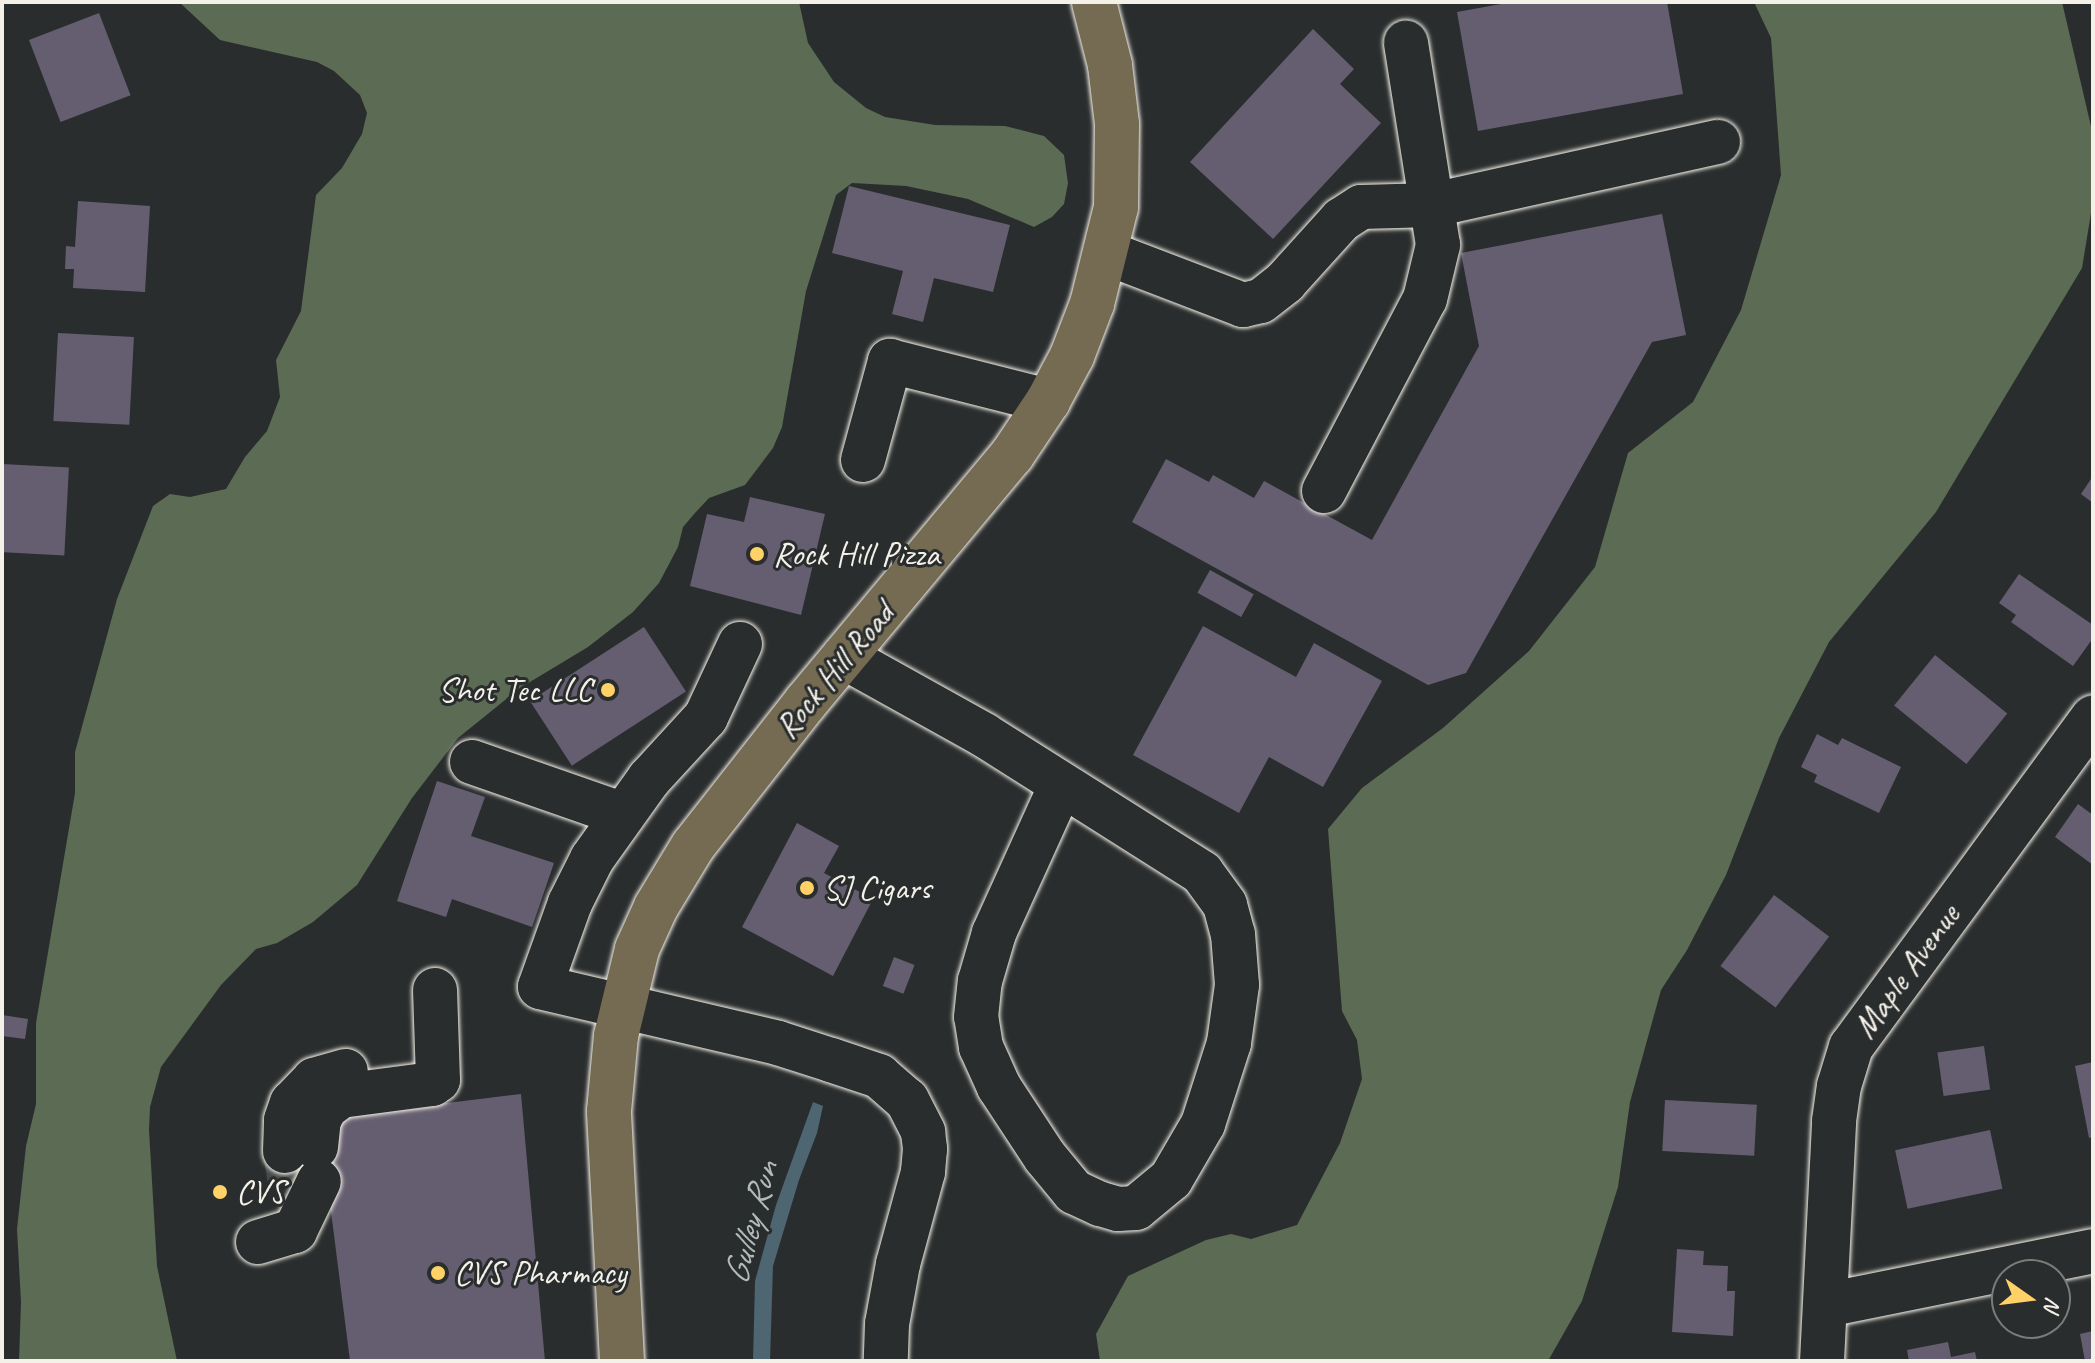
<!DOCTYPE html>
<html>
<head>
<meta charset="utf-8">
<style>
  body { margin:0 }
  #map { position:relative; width:2095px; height:1363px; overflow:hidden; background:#2a2d2e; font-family:Caveat,sans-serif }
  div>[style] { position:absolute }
  .green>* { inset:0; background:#5c6b53 }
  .water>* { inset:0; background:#4e6572 }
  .building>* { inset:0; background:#655e70; transform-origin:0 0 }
  .minor-tunnel>* { height:44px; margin-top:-22px; transform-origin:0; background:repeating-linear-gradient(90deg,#484a4a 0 44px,transparent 0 66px) }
  .roads { filter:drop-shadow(0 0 2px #f4f1e8) drop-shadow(0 0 2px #f4f1e8) }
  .minor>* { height:44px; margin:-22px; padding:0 22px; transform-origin:22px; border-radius:22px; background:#2a2d2e }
  .major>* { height:44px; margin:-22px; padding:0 22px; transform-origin:22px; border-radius:22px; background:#756b52 }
  .dots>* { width:22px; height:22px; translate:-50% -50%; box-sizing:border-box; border:4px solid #2a2d2e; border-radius:50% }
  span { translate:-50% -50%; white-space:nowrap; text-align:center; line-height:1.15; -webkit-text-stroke:6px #2a2d2e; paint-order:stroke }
  .poi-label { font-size:34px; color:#f4f1e8 }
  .left { translate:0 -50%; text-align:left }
  .right { translate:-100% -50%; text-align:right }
  .street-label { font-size:34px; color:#f4f1e8 }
  .water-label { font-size:36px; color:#b2b9b9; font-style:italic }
  .frame { position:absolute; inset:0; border:4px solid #f4f1e8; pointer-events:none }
  .north { position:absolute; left:1991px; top:1259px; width:80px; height:80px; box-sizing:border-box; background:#2a2d2e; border:2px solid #7b7b78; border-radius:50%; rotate:104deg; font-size:22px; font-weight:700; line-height:32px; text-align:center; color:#f4f1e8 }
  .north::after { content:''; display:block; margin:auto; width:28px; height:36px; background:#ffd166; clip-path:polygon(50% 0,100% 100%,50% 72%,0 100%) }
</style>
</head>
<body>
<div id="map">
  <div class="green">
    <i style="clip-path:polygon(179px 2px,799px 2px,808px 43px,834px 82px,866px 108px,885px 117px,935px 125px,1005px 126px,1044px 136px,1064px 155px,1068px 183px,1064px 204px,1052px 217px,1034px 227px,968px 199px,906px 186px,852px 183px,836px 195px,806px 291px,782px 427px,773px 448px,745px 485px,709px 498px,695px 513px,683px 527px,678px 547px,659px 583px,633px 612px,588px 647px,520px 688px,458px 738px,412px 798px,357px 885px,313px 922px,277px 943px,256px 949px,221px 985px,161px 1067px,150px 1107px,149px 1130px,157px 1266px,177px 1361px,19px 1361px,21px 1302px,17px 1229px,26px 1146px,36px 1104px,36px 1023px,75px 793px,75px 752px,117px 599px,153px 506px,170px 494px,190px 497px,226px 489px,245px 457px,267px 431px,280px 397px,276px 360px,301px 311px,316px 195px,342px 168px,362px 134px,367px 113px,360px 95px,334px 71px,317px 62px,220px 40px)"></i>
    <i style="clip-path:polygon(1754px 2px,2062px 2px,2093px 135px,2093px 201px,2082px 268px,1936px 512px,1829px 642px,1779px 738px,1726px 875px,1687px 950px,1661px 990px,1630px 1102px,1618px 1187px,1582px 1301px,1548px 1361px,1100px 1361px,1096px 1334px,1128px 1276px,1206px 1240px,1231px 1234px,1251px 1239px,1297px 1225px,1340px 1143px,1362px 1079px,1357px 1040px,1342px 1011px,1328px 829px,1362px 788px,1443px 728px,1529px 651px,1595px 567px,1628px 453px,1693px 402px,1741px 310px,1781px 175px,1771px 38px)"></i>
  </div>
  <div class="water">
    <i style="clip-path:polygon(813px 1102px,823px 1106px,817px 1133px,799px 1180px,773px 1266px,770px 1361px,753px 1361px,755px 1281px,776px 1205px)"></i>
  </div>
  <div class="building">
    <i style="clip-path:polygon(1512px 2px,1667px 2px,1683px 94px,1478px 131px,1457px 12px)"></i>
    <i style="left:99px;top:13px;width:88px;height:75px;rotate:69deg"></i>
    <i style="clip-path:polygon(1313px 29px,1354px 69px,1340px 84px,1381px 123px,1273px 239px,1190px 162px)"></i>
    <i style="clip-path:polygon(849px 186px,1010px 225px,993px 292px,934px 278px,923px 322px,892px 314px,903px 271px,832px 253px)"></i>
    <i style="clip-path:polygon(78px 201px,150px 206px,145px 292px,73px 288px,74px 269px,65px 269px,66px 246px,75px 247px)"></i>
    <i style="clip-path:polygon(1662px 214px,1686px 335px,1652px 342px,1466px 673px,1428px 685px,1132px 522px,1166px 459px,1209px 482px,1213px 475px,1254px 498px,1264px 481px,1372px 540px,1479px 346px,1461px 253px)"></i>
    <i style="left:58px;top:333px;width:76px;height:88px;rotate:3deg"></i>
    <i style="left:2px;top:464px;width:67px;height:88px;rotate:3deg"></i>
    <i style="clip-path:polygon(2093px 476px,2093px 503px,2081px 494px)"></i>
    <i style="clip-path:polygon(750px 497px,825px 514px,801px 615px,690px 586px,707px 514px,744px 522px)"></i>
    <i style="left:1210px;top:570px;width:50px;height:26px;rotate:29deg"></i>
    <i style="clip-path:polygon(2019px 574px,2093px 625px,2093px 638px,2073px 666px,2011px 622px,2016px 615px,1999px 603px)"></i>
    <i style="clip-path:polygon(1203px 626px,1296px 677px,1314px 643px,1382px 681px,1323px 787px,1269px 757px,1239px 813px,1133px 755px)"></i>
    <i style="left:644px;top:627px;width:77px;height:136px;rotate:57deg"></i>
    <i style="left:1935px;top:655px;width:93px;height:65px;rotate:39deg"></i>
    <i style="clip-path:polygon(1817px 734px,1838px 745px,1842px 738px,1901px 767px,1879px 813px,1814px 782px,1817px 775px,1801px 767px)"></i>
    <i style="clip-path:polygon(437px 781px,485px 797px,471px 836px,554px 863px,532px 927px,452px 899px,446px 917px,397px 901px)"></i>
    <i style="clip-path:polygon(2078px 804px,2093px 815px,2093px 865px,2055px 837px)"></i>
    <i style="clip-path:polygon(797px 823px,839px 846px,824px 873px,873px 899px,833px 976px,742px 927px)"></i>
    <i style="left:1774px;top:895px;width:69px;height:89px;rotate:37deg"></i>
    <i style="left:894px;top:957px;width:22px;height:31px;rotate:21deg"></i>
    <i style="clip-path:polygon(2px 1015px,28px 1019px,25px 1039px,2px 1036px)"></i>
    <i style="left:1984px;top:1046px;width:44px;height:47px;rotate:82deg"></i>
    <i style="clip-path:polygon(2093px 1062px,2093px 1137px,2089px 1138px,2075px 1066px)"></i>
    <i style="clip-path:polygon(521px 1094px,545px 1361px,350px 1361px,327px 1180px,290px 1184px,285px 1151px,342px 1116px)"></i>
    <i style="left:1665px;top:1100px;width:92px;height:51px;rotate:3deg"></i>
    <i style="left:1990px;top:1130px;width:60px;height:97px;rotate:78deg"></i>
    <i style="clip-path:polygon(1677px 1249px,1704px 1251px,1703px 1265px,1728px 1266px,1727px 1291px,1735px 1291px,1733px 1336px,1672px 1332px)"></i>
    <i style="clip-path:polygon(2093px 1331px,2093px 1361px,2085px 1361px,2080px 1334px)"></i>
    <i style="clip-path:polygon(1948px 1342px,1951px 1357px,1975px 1352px,1977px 1361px,1909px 1361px,1907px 1350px)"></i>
  </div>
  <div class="minor-tunnel">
    <i style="left:285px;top:1151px;width:33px;rotate:81deg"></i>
  </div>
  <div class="roads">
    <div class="minor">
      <i style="left:1107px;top:253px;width:146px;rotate:20.9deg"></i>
      <i style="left:1243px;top:305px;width:18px;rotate:-13deg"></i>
      <i style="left:1261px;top:301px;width:31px;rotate:-38deg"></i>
      <i style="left:1285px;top:282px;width:84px;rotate:-47.9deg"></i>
      <i style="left:1341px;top:220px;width:24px;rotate:-33deg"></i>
      <i style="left:1361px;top:207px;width:72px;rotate:-1.6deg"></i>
      <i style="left:1433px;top:205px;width:292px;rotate:-12.5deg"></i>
      <i style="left:863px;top:460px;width:103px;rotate:-74.7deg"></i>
      <i style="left:890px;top:361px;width:163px;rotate:14.2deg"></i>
      <i style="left:1324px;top:491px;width:217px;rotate:-62.3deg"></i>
      <i style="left:1425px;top:299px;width:56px;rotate:-76.5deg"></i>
      <i style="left:1438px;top:245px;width:205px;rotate:-99deg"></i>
      <i style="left:740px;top:644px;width:81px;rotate:115deg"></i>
      <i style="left:706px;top:717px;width:84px;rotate:132.6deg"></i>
      <i style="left:649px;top:779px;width:98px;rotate:125.5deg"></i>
      <i style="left:592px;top:859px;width:49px;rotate:116.6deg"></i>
      <i style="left:570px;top:903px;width:89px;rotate:109.7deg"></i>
      <i style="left:540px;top:987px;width:244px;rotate:13.2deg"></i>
      <i style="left:778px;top:1043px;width:56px;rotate:17.8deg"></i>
      <i style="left:831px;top:1060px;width:51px;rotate:18.4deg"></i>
      <i style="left:879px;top:1076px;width:37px;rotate:41deg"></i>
      <i style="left:907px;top:1100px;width:36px;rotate:63deg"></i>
      <i style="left:923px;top:1132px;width:17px;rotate:83deg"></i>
      <i style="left:925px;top:1149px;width:23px;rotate:95deg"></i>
      <i style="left:923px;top:1172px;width:95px;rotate:105.2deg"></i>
      <i style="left:898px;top:1264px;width:61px;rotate:100.4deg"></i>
      <i style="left:887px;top:1324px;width:37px;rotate:92deg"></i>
      <i style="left:844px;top:657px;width:160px;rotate:29.1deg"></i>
      <i style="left:984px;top:735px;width:258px;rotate:32.3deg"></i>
      <i style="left:1202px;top:873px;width:39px;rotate:54deg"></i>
      <i style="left:1225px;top:905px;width:30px;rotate:75deg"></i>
      <i style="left:1233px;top:934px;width:51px;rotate:85.5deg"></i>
      <i style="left:1237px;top:985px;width:59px;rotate:97.9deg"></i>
      <i style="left:1229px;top:1043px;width:85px;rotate:107.8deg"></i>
      <i style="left:1203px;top:1124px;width:64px;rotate:120.2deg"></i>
      <i style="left:1171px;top:1179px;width:45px;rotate:140.4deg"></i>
      <i style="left:1136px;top:1208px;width:18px;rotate:177deg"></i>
      <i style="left:1118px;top:1209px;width:19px;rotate:-164deg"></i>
      <i style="left:1100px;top:1204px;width:29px;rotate:-155deg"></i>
      <i style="left:1074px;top:1192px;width:45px;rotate:-129.6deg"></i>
      <i style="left:1045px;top:1157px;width:84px;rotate:-123.3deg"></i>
      <i style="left:999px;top:1087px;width:44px;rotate:-114.2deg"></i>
      <i style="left:981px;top:1047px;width:30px;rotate:-99deg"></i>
      <i style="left:976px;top:1017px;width:36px;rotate:-84deg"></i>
      <i style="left:980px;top:981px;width:50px;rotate:-73.7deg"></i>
      <i style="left:994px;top:933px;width:162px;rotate:-65.6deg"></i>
      <i style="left:472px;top:762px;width:158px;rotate:19.2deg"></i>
      <i style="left:316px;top:1147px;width:27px;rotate:-84deg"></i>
      <i style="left:319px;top:1120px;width:13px;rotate:-63deg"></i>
      <i style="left:325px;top:1108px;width:20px;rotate:-37deg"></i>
      <i style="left:341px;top:1096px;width:92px;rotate:-7.5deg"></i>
      <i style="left:432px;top:1084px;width:7px;rotate:-34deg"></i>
      <i style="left:438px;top:1080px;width:90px;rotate:-91.9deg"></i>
      <i style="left:285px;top:1151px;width:31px;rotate:-88deg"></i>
      <i style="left:286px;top:1120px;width:18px;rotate:-71deg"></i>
      <i style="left:292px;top:1103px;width:32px;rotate:-46deg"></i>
      <i style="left:314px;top:1080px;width:33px;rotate:-16deg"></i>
      <i style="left:258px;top:1242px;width:39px;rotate:-17deg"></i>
      <i style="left:295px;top:1231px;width:55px;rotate:-64.4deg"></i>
      <i style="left:1826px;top:1305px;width:272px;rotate:-11.4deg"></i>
      <i style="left:1822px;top:1361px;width:240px;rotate:-87.1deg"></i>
      <i style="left:1834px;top:1121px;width:35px;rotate:-82deg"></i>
      <i style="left:1839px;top:1086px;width:41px;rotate:-72.9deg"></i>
      <i style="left:1851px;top:1047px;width:409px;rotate:-53.7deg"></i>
    </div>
    <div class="major">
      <i style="left:622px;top:1361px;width:250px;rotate:-93deg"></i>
      <i style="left:609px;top:1111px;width:75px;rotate:-84.7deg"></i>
      <i style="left:616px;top:1036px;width:89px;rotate:-76.4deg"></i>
      <i style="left:637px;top:949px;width:46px;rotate:-65.7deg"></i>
      <i style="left:656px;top:907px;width:71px;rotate:-58.8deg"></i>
      <i style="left:693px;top:846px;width:183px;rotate:-51.9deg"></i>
      <i style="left:806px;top:702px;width:322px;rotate:-50.2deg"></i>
      <i style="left:1012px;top:455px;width:65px;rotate:-56.3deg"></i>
      <i style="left:1048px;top:401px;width:51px;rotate:-61.9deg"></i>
      <i style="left:1072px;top:356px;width:56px;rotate:-69deg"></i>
      <i style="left:1092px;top:304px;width:100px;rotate:-76.1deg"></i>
      <i style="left:1116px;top:207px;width:83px;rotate:-89.3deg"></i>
      <i style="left:1117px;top:124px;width:59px;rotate:-96.8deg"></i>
      <i style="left:1110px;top:65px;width:65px;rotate:-104.3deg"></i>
    </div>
  </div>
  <div class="dots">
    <i style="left:757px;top:554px;background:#ffd166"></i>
    <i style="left:608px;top:690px;background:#ffd166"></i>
    <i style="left:807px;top:888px;background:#ffd166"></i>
    <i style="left:220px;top:1192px;background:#ffd166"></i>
    <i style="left:438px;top:1273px;background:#ffd166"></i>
  </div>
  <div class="poi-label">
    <span class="left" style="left:773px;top:554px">Rock Hill Pizza</span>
    <span class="right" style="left:592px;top:690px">Shot Tec LLC</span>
    <span class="left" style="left:823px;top:888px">SJ Cigars</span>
    <span class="left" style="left:236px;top:1192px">CVS</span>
    <span class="left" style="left:454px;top:1273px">CVS Pharmacy</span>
  </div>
  <div class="street-label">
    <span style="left:834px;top:670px;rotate:-50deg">Rock Hill Road</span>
    <span style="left:1906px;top:971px;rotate:-54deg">Maple Avenue</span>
  </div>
  <div class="water-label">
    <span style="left:751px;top:1223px;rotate:-75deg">Gulley Run</span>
  </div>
  <div class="frame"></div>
  <div class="north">N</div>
</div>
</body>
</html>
